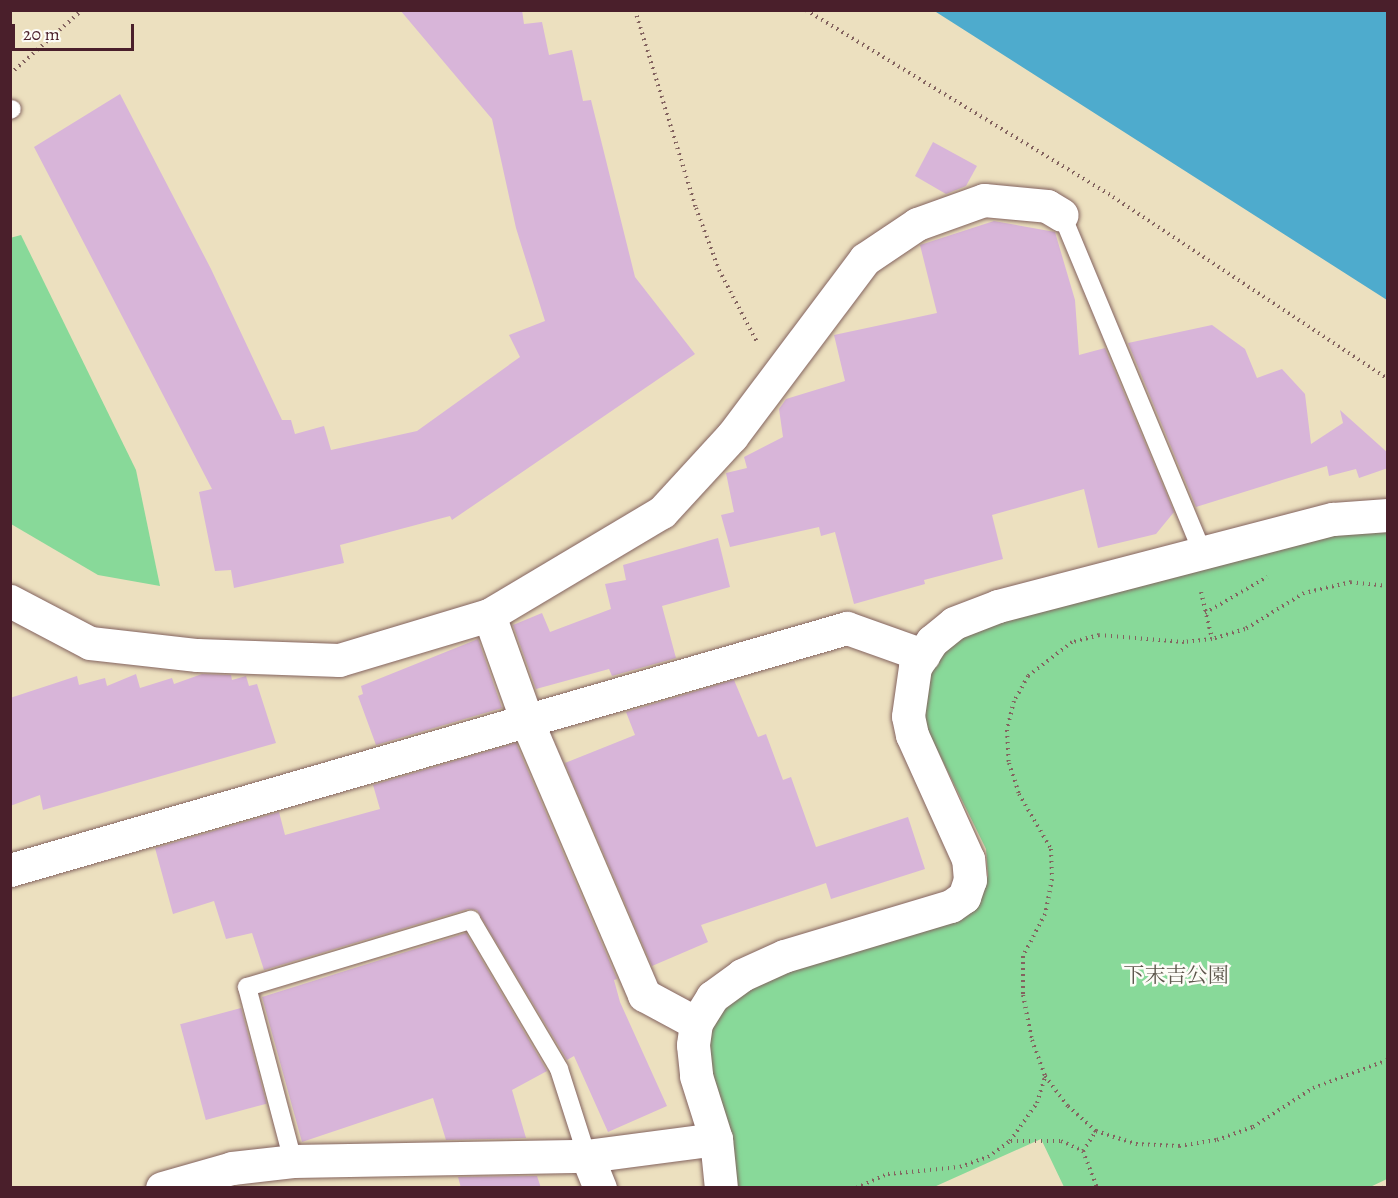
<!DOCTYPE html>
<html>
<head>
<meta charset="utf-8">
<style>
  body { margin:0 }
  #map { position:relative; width:1398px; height:1198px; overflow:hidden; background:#ece0bf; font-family:Alegreya,"Noto Serif JP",serif }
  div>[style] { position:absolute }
  .green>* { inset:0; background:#88d999 }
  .water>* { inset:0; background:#4eabcd }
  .building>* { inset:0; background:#d8b5d9; transform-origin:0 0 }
  .path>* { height:4px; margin-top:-2px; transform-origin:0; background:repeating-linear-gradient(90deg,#83635f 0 1.5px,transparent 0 6px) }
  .roads { filter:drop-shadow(0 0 2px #83635f) drop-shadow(0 0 2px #83635f) }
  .service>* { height:18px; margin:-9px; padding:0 9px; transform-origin:9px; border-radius:9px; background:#fff }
  .minor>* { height:33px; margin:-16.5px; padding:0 16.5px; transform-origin:16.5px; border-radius:16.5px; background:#fff }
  span { translate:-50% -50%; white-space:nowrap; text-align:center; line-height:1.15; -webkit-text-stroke:5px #fdfcf7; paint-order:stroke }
  .park-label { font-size:21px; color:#5d574c }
  .frame { position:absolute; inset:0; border:12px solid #4a1f2b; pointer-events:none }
  .scale { position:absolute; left:12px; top:24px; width:122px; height:27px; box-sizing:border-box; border:3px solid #4a1f2b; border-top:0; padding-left:8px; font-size:18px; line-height:21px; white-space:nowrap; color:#4a1f2b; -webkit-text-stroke:4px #fdfcf7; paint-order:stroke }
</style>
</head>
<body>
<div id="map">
  <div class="green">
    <i style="clip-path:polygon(21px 235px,136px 470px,160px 586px,98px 575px,11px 524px,10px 238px)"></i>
    <i style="clip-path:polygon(1387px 526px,1387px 1179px,1368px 1188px,1064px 1187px,1041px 1139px,934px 1187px,733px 1187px,711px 1077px,709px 1048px,713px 1027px,724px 1006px,747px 987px,976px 904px,988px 876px,986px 849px,927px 729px,924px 712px,928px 668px,959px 631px,1335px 531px)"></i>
  </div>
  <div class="water">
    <i style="clip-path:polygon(933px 11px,1387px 11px,1387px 300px,936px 12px)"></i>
  </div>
  <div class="building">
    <i style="clip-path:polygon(400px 10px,522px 10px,524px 24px,542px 22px,549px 55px,572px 50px,583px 101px,591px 100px,635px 277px,695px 354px,452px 520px,450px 516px,340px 545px,344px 563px,234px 588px,231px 570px,215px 571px,199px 492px,212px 489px,34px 147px,120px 94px,211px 269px,282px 420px,291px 420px,295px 434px,324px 426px,331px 450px,417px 431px,520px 357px,509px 335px,545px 321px,516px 228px,492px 119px)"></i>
    <i style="clip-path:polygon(933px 142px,977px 166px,966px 186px,946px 194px,915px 176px)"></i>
    <i style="clip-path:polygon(994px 221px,1055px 232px,1075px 300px,1079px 355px,1105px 348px,1174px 512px,1156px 534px,1098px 548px,1084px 489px,992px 515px,1003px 559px,924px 580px,925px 584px,854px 604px,835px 532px,821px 536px,819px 527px,730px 547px,721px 515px,734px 512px,726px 473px,747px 468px,744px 457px,783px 437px,779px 409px,786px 399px,845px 381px,834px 335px,937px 313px,920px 245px)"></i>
    <i style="clip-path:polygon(1212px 325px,1245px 349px,1257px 378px,1282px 369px,1305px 394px,1311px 444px,1343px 423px,1340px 410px,1388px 453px,1388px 468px,1359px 478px,1356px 469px,1329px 476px,1327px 466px,1196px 507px,1128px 343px)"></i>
    <i style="clip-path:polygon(718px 538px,730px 587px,662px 606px,676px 658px,612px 676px,609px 669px,536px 689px,513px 625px,542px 613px,550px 632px,611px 609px,605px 584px,626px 580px,623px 565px)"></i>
    <i style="clip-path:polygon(478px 639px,502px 708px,376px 745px,358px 696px,363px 694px,361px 686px)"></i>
    <i style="clip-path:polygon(136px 674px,140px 688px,172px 678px,174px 684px,202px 674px,231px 675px,232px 680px,246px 676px,249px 686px,257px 684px,276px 743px,43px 810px,40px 795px,10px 806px,10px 698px,77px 676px,79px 685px,105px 678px,107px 686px)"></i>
    <i style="clip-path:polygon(734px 680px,758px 737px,766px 734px,783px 780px,791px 777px,816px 847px,908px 817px,925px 869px,831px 899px,826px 883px,701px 925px,708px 942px,652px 966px,565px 763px,635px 735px,626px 712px)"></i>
    <i style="clip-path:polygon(516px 743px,617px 979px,614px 980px,620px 1002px,667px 1106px,608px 1132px,574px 1056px,567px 1060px,477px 910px,468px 909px,264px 970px,252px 933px,226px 939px,214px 901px,173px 914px,155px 848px,279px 812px,285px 835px,380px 809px,373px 785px)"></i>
    <i style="clip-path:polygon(466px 933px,547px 1071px,512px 1090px,526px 1138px,446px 1140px,433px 1098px,302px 1142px,262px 997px)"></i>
    <i style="left:241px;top:1008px;width:99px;height:63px;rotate:75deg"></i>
    <i style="clip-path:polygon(537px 1176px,541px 1188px,461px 1188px,458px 1177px)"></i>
  </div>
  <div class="path">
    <i style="left:635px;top:10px;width:207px;rotate:72.9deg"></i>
    <i style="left:696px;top:208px;width:66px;rotate:69.6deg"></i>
    <i style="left:719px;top:270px;width:81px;rotate:62.2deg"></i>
    <i style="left:806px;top:10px;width:359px;rotate:31.3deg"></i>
    <i style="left:1113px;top:197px;width:330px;rotate:33.5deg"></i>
    <i style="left:10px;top:74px;width:96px;rotate:-41.6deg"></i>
    <i style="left:1388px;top:586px;width:37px;rotate:-174deg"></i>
    <i style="left:1351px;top:582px;width:48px;rotate:166.8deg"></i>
    <i style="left:1304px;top:593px;width:69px;rotate:148.6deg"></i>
    <i style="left:1245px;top:629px;width:34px;rotate:163deg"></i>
    <i style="left:1212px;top:639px;width:28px;rotate:174deg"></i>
    <i style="left:1184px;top:642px;width:85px;rotate:-175.3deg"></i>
    <i style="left:1099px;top:635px;width:28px;rotate:165deg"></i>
    <i style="left:1072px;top:642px;width:56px;rotate:142.3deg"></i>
    <i style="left:1028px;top:676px;width:29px;rotate:119deg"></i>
    <i style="left:1014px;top:701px;width:30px;rotate:104deg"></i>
    <i style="left:1007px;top:730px;width:33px;rotate:87deg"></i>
    <i style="left:1009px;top:763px;width:33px;rotate:72deg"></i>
    <i style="left:1019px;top:794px;width:64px;rotate:59.8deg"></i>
    <i style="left:1051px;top:849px;width:30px;rotate:88deg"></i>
    <i style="left:1052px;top:879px;width:36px;rotate:101deg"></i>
    <i style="left:1045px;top:914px;width:47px;rotate:117.6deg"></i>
    <i style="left:1023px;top:956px;width:39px;rotate:90deg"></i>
    <i style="left:1023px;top:995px;width:46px;rotate:78.7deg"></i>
    <i style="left:1032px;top:1040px;width:38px;rotate:70deg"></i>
    <i style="left:1045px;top:1076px;width:38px;rotate:53deg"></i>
    <i style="left:1068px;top:1106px;width:38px;rotate:42deg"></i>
    <i style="left:1096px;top:1131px;width:42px;rotate:18deg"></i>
    <i style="left:1136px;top:1144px;width:43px;rotate:2.7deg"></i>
    <i style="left:1179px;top:1146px;width:38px;rotate:-9deg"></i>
    <i style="left:1217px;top:1140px;width:38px;rotate:-20deg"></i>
    <i style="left:1253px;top:1127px;width:72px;rotate:-33deg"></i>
    <i style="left:1313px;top:1088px;width:80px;rotate:-20.5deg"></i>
    <i style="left:1201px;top:592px;width:48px;rotate:76.8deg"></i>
    <i style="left:1205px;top:613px;width:72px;rotate:-30.1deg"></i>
    <i style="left:1011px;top:1141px;width:50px"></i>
    <i style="left:1061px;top:1141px;width:24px;rotate:24deg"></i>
    <i style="left:1083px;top:1151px;width:40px;rotate:69deg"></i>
    <i style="left:1083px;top:1151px;width:24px;rotate:-57deg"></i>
    <i style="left:856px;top:1188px;width:35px;rotate:-24deg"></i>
    <i style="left:888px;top:1174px;width:72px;rotate:-5.6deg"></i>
    <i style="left:960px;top:1167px;width:30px;rotate:-20deg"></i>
    <i style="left:988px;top:1157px;width:27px;rotate:-36deg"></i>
    <i style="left:1010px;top:1141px;width:47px;rotate:-54.6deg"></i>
    <i style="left:1037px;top:1103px;width:28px;rotate:-73deg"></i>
    <i style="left:1383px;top:1188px;width:6px;rotate:-31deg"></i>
  </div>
  <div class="roads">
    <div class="service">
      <i style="left:10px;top:110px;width:2px;rotate:-27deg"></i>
      <i style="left:1062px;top:215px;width:366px;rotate:67.4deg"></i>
      <i style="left:293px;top:1161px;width:180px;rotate:-104.8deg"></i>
      <i style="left:247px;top:987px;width:234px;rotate:-16.7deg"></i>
      <i style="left:471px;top:920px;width:173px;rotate:59.4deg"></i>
      <i style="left:559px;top:1069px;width:91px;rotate:72.2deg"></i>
    </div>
    <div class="minor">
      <i style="left:10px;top:601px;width:90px;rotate:27.7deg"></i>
      <i style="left:90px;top:643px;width:108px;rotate:6.4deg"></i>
      <i style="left:197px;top:655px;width:142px;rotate:2deg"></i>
      <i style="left:339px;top:660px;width:157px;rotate:-16.7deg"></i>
      <i style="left:489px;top:615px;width:201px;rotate:-30.8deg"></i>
      <i style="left:662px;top:512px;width:103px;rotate:-47.4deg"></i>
      <i style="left:732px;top:436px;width:221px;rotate:-53.1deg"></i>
      <i style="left:865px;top:259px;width:63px;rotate:-33.9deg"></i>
      <i style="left:917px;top:224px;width:71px;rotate:-19.7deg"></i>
      <i style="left:984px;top:200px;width:63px;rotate:5.4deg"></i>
      <i style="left:1047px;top:206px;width:17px;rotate:31deg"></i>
      <i style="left:489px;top:615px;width:116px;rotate:70.3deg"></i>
      <i style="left:528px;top:724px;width:295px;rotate:66.8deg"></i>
      <i style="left:644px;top:995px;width:59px;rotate:28.3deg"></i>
      <i style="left:696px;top:1023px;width:22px;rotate:98deg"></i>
      <i style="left:693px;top:1045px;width:31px;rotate:84deg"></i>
      <i style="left:696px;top:1076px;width:66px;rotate:72.4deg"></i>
      <i style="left:716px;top:1139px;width:49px;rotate:84.2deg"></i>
      <i style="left:10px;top:870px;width:871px;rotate:-16.13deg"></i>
      <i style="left:847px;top:628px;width:81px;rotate:19.6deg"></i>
      <i style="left:696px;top:1023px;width:31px;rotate:-58deg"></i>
      <i style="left:712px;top:997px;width:37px;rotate:-36deg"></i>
      <i style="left:742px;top:975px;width:46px;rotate:-24.3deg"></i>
      <i style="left:784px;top:956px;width:174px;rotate:-16.7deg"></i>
      <i style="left:951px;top:906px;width:16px;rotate:-35deg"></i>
      <i style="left:964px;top:897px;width:18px;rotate:-71deg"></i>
      <i style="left:970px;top:880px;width:21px;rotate:-95deg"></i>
      <i style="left:968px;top:859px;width:136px;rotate:-114.3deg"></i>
      <i style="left:912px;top:735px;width:19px;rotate:-102deg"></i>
      <i style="left:908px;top:716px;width:49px;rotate:-81.9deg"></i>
      <i style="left:915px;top:667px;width:31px;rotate:-57deg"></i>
      <i style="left:932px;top:641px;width:28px;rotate:-39deg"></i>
      <i style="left:954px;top:623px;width:47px;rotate:-21.1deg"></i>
      <i style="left:998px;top:606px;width:346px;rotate:-14.6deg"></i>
      <i style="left:1333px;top:519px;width:55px;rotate:-4.2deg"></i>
      <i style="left:587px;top:1156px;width:35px;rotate:68deg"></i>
      <i style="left:162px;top:1188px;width:73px;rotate:-15.9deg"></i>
      <i style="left:232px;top:1168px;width:61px;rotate:-6.5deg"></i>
      <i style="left:293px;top:1161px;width:294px;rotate:-1deg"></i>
      <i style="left:587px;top:1156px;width:130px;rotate:-7.5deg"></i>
    </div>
  </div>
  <div class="park-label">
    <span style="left:1176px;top:975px">下末吉公園</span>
  </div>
  <div class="frame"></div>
  <div class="scale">20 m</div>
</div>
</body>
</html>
